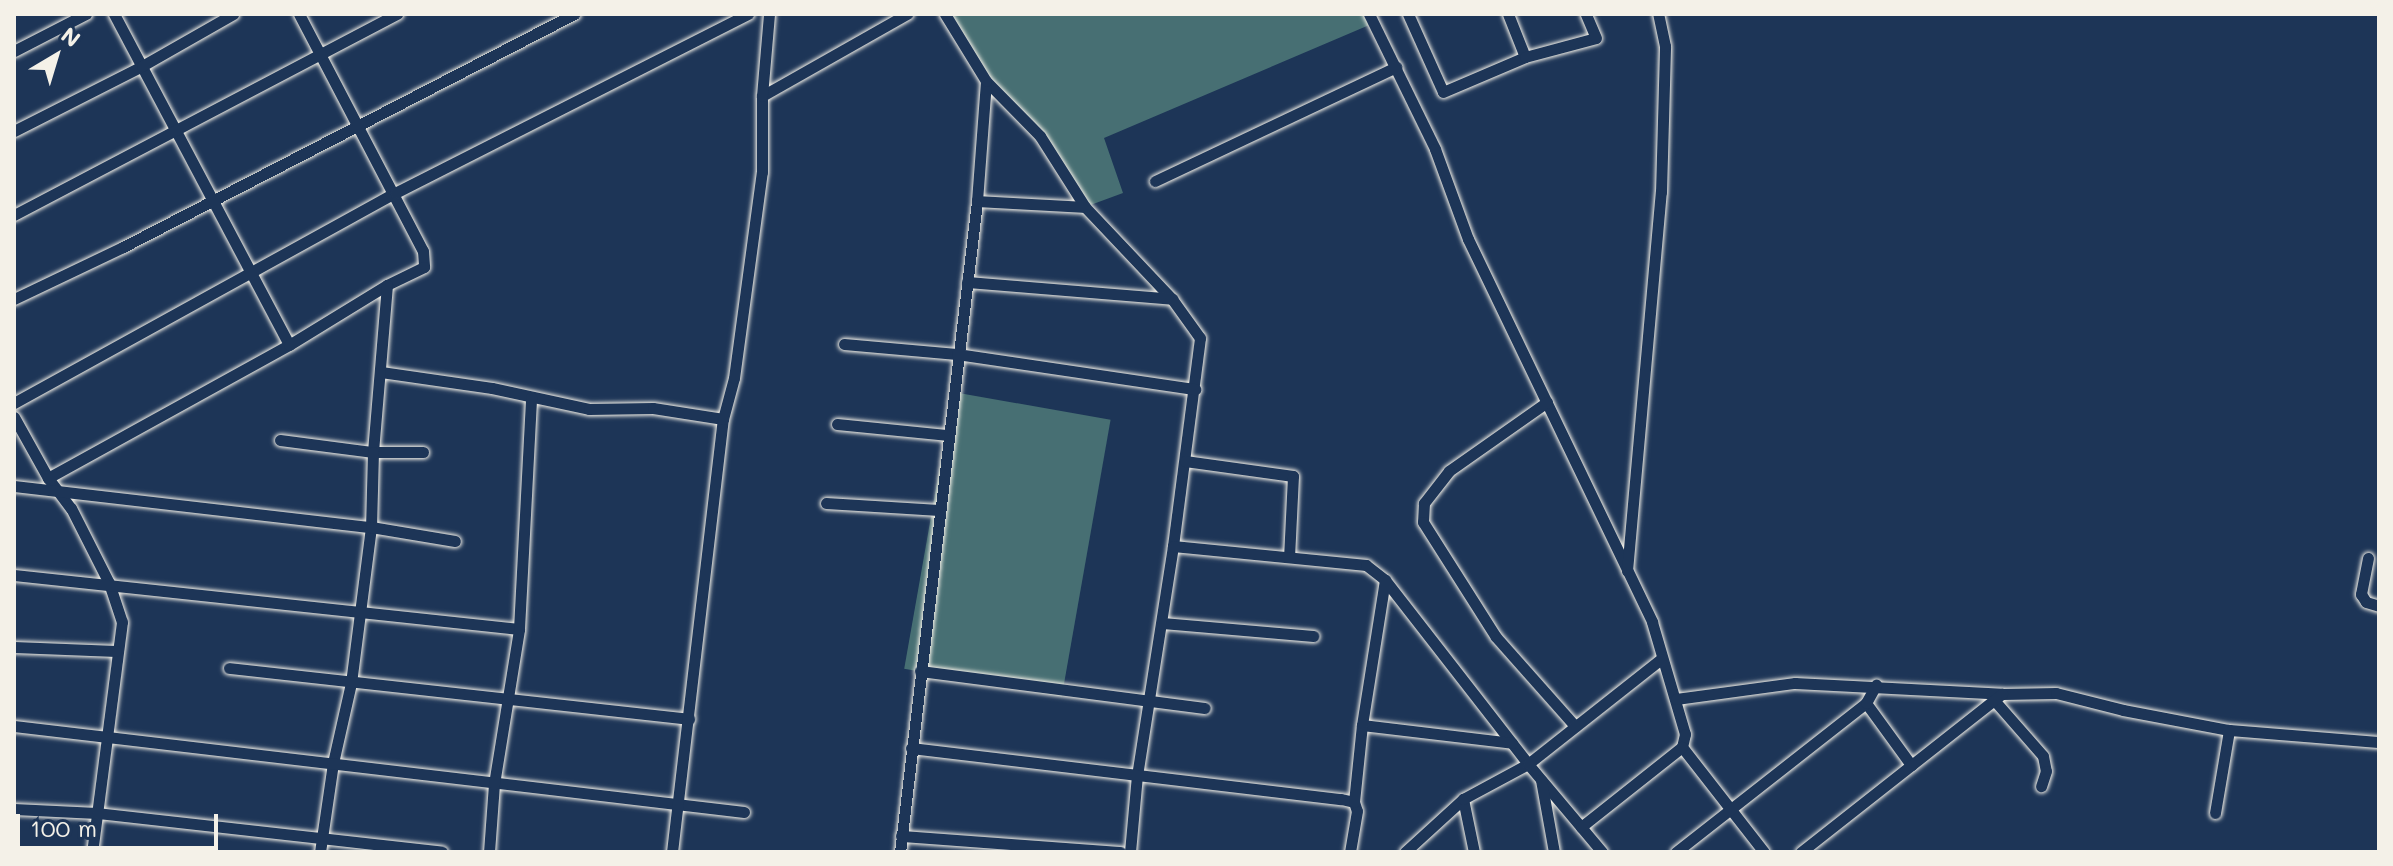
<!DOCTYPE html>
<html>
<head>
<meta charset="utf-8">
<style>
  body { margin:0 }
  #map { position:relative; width:2393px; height:866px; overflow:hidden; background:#1d3557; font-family:Mali,sans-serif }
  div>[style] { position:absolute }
  .green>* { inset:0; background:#476f73; transform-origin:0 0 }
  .roads { filter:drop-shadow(0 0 2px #f4f1e8) drop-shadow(0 0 2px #f4f1e8) }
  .minor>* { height:11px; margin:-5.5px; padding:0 5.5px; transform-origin:5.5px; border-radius:5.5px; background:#1d3557 }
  span { translate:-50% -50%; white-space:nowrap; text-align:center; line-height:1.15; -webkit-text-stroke:7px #1d3557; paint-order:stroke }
  .frame { position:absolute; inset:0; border:16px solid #f4f1e8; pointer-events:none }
  .north { position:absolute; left:16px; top:16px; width:80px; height:80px; -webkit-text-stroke:6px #1d3557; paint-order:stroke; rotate:38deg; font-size:22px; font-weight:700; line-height:32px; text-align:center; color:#f4f1e8 }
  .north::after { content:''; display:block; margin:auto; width:28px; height:36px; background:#f4f1e8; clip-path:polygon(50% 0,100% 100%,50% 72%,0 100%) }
  .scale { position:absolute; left:16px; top:814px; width:202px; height:36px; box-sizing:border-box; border:4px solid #f4f1e8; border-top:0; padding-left:10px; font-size:24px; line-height:28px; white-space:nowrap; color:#f4f1e8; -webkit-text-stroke:6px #1d3557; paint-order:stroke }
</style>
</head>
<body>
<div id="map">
  <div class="green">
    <i style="clip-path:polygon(945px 14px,1369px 14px,1374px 23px,1104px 138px,1123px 193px,1085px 207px,1066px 174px,986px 81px)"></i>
    <i style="left:953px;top:392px;width:160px;height:281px;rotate:10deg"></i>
  </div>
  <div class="roads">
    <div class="minor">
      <i style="left:114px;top:14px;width:374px;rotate:62.1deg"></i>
      <i style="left:299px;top:14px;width:267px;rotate:62.4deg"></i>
      <i style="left:423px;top:251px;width:16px;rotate:86deg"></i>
      <i style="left:424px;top:267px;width:41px;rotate:154.1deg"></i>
      <i style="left:1369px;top:14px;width:150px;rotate:63.9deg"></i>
      <i style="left:1435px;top:149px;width:96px;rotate:69.9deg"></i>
      <i style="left:1468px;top:239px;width:425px;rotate:64.3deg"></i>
      <i style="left:1652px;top:622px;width:117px;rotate:73.6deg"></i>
      <i style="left:1685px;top:734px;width:13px;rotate:103deg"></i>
      <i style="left:1682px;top:747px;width:133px;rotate:52deg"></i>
      <i style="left:1408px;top:14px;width:85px;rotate:65.8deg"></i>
      <i style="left:1443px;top:92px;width:89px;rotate:-23.1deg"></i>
      <i style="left:1508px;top:14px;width:46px;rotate:68.4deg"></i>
      <i style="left:1525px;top:57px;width:73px;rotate:-15deg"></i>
      <i style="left:1596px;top:38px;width:26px;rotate:-113deg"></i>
      <i style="left:14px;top:51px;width:81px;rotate:-27.2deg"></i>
      <i style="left:986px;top:81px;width:77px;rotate:45.5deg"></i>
      <i style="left:1040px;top:136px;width:84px;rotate:57.6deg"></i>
      <i style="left:1085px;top:207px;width:127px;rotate:46.6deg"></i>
      <i style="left:1172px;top:299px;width:48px;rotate:54.3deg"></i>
      <i style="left:1200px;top:338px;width:210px;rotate:97.4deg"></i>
      <i style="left:1173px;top:546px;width:232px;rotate:98.9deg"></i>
      <i style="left:1137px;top:775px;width:77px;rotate:95.2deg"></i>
      <i style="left:762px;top:96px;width:167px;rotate:-29.5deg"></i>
      <i style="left:14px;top:131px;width:144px;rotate:-26.9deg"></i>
      <i style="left:142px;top:66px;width:105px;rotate:-29.7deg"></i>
      <i style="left:1155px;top:181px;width:267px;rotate:-25.3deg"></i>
      <i style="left:977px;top:201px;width:108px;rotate:3.2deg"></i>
      <i style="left:14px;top:215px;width:433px;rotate:-27.7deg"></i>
      <i style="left:967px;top:282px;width:206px;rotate:4.7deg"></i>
      <i style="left:14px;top:299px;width:121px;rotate:-25.5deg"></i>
      <i style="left:123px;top:247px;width:508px;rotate:-27.32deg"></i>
      <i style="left:844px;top:344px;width:113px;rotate:5.1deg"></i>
      <i style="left:957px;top:354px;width:241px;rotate:8.4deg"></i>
      <i style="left:381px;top:372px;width:112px;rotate:8.2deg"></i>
      <i style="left:492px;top:388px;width:99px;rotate:12.2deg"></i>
      <i style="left:589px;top:409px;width:64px;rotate:-0.9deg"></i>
      <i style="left:653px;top:408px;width:71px;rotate:8.9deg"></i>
      <i style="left:1547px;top:402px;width:120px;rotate:144.9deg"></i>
      <i style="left:1449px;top:471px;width:41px;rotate:128deg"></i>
      <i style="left:1424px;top:503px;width:19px;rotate:93deg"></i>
      <i style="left:1423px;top:522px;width:136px;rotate:57.6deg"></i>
      <i style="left:1496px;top:637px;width:119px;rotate:48.4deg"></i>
      <i style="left:14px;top:403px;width:435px;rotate:-28.9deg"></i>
      <i style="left:395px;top:193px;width:396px;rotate:-26.9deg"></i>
      <i style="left:14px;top:417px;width:70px;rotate:60.9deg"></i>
      <i style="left:48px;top:478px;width:38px;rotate:53deg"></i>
      <i style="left:71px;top:508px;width:84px;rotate:63.1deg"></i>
      <i style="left:109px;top:583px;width:41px;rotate:71.6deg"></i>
      <i style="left:122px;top:622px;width:232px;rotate:97.4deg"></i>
      <i style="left:837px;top:424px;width:112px;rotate:5.7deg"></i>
      <i style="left:280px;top:440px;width:94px;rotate:7.4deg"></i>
      <i style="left:373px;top:452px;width:50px"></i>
      <i style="left:1185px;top:461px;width:109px;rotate:7.9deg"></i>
      <i style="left:1293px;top:476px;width:81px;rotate:92.8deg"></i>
      <i style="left:48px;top:478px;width:275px;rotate:-28.9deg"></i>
      <i style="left:289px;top:345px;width:115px;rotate:-31.5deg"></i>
      <i style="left:387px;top:285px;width:168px;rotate:94.8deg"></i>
      <i style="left:373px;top:452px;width:75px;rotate:91.5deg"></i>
      <i style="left:371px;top:527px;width:157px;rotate:97.3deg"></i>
      <i style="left:351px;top:683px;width:82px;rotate:102.7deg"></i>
      <i style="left:333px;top:763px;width:90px;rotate:98.3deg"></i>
      <i style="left:14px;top:486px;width:359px;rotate:6.6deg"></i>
      <i style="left:371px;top:527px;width:85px;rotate:9.5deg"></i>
      <i style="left:826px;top:503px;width:113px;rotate:3.5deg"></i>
      <i style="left:1173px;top:546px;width:194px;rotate:5.6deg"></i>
      <i style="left:1366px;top:565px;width:24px;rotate:38deg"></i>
      <i style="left:1385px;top:580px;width:233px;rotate:52.1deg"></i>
      <i style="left:1528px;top:764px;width:115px;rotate:49.9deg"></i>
      <i style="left:2368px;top:558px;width:37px;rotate:101deg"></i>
      <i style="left:2361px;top:594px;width:9px;rotate:58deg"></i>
      <i style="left:2366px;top:602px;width:14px;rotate:17deg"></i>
      <i style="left:1627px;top:571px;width:381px;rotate:-84.9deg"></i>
      <i style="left:1661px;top:192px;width:146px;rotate:-88.4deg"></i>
      <i style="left:1665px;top:46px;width:33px;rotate:-102deg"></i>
      <i style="left:14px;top:575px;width:508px;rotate:6.1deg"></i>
      <i style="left:1162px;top:623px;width:152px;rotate:4.9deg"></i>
      <i style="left:14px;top:647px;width:102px;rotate:2.2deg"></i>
      <i style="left:229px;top:668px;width:463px;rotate:6.3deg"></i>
      <i style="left:920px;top:671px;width:287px;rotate:7.4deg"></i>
      <i style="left:1676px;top:699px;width:120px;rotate:-7.7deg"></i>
      <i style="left:1795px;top:683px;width:207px;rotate:3deg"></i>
      <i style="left:2002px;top:694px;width:54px;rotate:-1.1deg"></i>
      <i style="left:2056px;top:693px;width:69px;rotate:14.2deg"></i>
      <i style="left:2123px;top:710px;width:108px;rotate:10.7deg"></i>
      <i style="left:2229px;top:730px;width:150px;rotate:4.6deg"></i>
      <i style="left:1994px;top:700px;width:74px;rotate:48.8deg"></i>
      <i style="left:2043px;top:756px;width:15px;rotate:79deg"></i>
      <i style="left:2046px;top:771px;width:16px;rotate:108deg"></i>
      <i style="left:1866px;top:703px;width:77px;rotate:54deg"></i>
      <i style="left:1362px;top:725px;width:151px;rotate:6.8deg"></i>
      <i style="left:14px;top:726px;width:735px;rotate:6.72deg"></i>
      <i style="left:911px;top:748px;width:433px;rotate:6.8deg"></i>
      <i style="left:1341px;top:799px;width:13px;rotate:13deg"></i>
      <i style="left:1354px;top:802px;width:9px;rotate:72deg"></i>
      <i style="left:1357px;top:811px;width:42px;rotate:99.7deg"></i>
      <i style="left:1541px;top:780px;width:73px;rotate:79.8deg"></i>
      <i style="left:1463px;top:799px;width:54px;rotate:78.3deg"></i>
      <i style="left:1354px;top:802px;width:77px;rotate:-84.1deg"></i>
      <i style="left:1362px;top:725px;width:147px;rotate:-81deg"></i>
      <i style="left:14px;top:809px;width:83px;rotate:2.8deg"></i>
      <i style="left:97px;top:813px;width:347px;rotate:6.4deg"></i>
      <i style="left:2215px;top:813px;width:84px;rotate:-80.4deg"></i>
      <i style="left:1581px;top:827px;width:129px;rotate:-38.4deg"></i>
      <i style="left:901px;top:836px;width:220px;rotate:4.2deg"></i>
      <i style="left:489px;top:852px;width:68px;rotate:-85.8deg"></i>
      <i style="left:494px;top:784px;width:157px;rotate:-80.8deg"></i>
      <i style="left:519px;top:629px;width:232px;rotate:-87deg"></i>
      <i style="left:672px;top:852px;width:436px;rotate:-83.3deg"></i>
      <i style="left:723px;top:419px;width:42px;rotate:-75deg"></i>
      <i style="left:734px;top:378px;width:208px;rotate:-82.3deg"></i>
      <i style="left:762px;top:172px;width:76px;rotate:-90deg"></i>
      <i style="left:762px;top:96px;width:82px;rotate:-85.1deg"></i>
      <i style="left:900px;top:852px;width:656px;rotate:-83.25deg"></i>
      <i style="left:977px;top:201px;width:120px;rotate:-85.7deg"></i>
      <i style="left:986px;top:81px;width:79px;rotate:-121.5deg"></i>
      <i style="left:1405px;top:852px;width:79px;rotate:-42.4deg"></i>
      <i style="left:1463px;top:799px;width:74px;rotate:-28.3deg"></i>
      <i style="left:1528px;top:764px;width:169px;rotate:-38.3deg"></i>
      <i style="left:1676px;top:852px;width:241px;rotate:-38.1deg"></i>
      <i style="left:1866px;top:703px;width:21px;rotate:-61deg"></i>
      <i style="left:1801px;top:852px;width:256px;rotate:-38.2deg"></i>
    </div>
  </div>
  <div class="frame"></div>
  <div class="north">N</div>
  <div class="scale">100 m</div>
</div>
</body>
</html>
